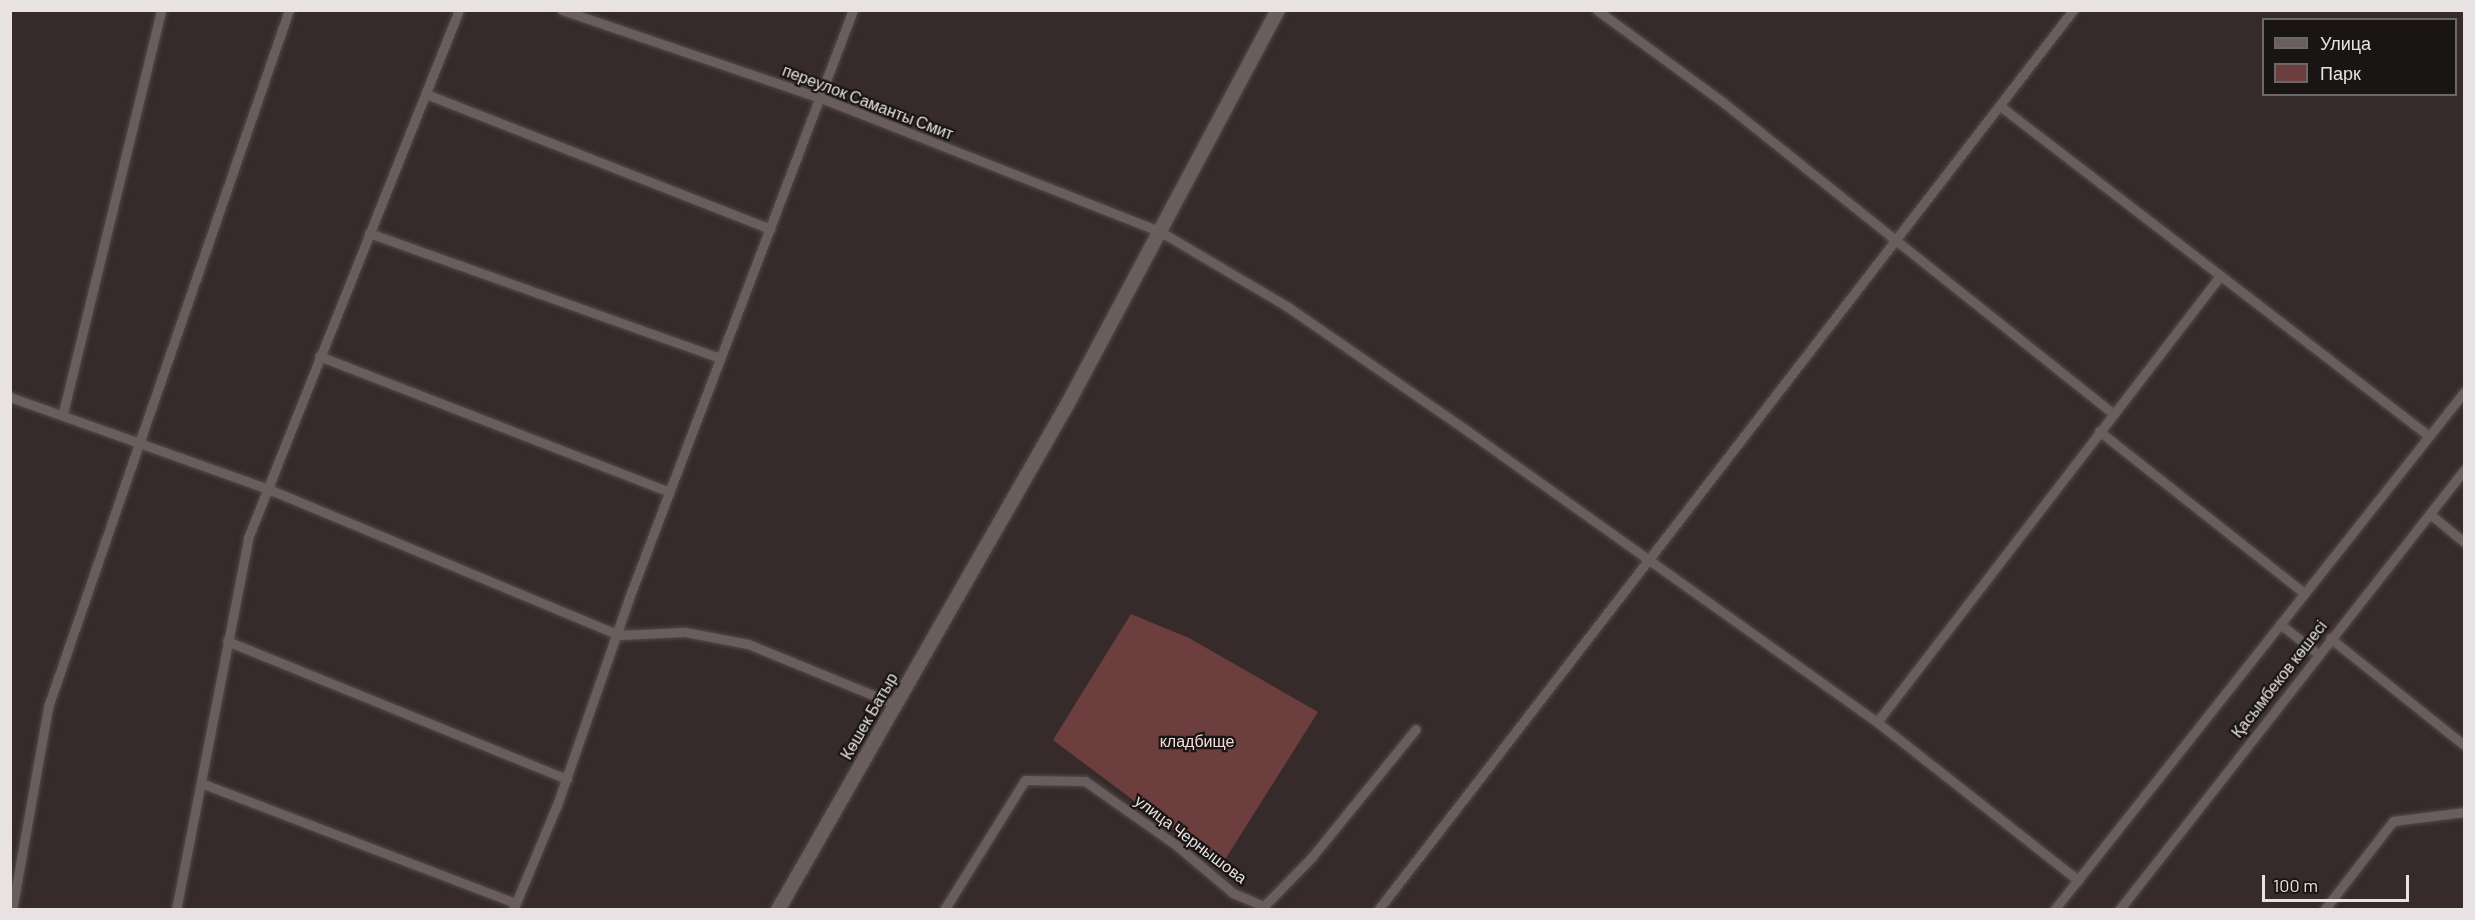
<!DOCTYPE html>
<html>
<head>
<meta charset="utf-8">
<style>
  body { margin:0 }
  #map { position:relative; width:2475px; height:920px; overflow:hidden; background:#362b2a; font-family:Barlow,sans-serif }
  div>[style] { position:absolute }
  .green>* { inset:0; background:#6c3e3d }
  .roads { filter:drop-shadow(0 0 2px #524949) drop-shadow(0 0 2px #524949) }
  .street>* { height:9px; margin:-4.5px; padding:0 4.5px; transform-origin:4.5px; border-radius:4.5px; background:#6a5e5d }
  .secondary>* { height:14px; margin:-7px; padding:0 7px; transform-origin:7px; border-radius:7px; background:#6a5e5d }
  span { translate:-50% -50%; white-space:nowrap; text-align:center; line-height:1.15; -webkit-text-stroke:4.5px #1a1515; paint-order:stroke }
  .street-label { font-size:16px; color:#e9e2e2 }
  .park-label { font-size:16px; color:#f5dddc }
  .frame { position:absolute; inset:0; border:12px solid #e9e2e2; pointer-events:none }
  .legend { position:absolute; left:2262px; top:18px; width:195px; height:78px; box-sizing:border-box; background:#1a1515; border:2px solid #6d6767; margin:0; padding:8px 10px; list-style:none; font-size:18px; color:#e9e2e2 }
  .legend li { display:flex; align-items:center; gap:12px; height:30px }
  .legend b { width:30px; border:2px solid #6d6767 }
  .scale { position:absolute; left:2262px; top:875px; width:147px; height:27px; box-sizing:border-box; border:3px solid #e9e2e2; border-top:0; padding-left:8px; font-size:18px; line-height:21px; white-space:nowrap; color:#e9e2e2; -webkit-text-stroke:4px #1a1515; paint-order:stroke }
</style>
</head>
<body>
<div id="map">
  <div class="green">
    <i style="clip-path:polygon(1131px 614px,1189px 638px,1318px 712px,1221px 866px,1053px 740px)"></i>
  </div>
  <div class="roads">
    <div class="street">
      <i style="left:562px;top:10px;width:274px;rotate:18.8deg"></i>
      <i style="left:821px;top:98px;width:363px;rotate:21.5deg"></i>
      <i style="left:1159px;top:231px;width:150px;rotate:30.5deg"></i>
      <i style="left:1288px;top:307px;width:220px;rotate:34.6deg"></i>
      <i style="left:1469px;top:432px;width:501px;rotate:35.4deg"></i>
      <i style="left:1877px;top:722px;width:256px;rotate:38.2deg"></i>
      <i style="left:1597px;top:10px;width:157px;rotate:36.2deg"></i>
      <i style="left:1724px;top:103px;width:497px;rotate:38.6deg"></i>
      <i style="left:426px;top:94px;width:370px;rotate:21.4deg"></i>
      <i style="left:2000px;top:106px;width:541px;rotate:37.57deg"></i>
      <i style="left:369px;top:233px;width:373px;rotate:19.6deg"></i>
      <i style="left:319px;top:356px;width:375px;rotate:21.2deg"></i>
      <i style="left:10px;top:397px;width:272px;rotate:19.6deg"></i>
      <i style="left:266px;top:488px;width:382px;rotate:22.6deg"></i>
      <i style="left:619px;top:635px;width:66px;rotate:-2.6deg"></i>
      <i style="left:685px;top:632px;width:64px;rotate:10.8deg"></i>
      <i style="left:748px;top:644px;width:159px;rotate:22.2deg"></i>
      <i style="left:63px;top:413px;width:415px;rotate:-76.3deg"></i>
      <i style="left:2099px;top:431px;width:261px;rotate:38.3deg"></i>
      <i style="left:2430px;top:514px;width:44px;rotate:39.5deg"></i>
      <i style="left:2280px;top:624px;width:47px;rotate:38.1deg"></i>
      <i style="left:2330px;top:638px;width:171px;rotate:38.6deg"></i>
      <i style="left:227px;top:641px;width:367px;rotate:22.1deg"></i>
      <i style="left:1877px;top:722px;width:563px;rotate:-52.44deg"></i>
      <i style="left:201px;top:783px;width:336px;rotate:20.9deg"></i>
      <i style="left:12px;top:910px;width:206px;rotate:-79.9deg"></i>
      <i style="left:48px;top:707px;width:737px;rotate:-70.93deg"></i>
      <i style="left:176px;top:910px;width:379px;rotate:-79deg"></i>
      <i style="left:248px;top:538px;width:569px;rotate:-68.22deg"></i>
      <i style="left:513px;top:910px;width:114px;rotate:-67.3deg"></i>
      <i style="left:557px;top:805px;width:219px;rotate:-70.8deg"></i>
      <i style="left:629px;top:598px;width:629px;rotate:-69.15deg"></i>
      <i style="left:944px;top:910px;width:153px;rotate:-58.1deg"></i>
      <i style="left:1025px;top:780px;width:60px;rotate:1deg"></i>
      <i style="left:1085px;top:781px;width:111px;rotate:35.1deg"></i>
      <i style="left:1176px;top:845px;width:75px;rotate:40.1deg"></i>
      <i style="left:1233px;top:893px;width:34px;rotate:23deg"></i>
      <i style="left:1264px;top:906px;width:67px;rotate:-45.6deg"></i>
      <i style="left:1311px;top:858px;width:166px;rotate:-50.9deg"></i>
      <i style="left:1378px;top:910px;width:1137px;rotate:-52.32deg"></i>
      <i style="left:2054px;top:910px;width:661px;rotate:-51.64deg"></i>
      <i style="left:2119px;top:910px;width:559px;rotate:-51.9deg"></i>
      <i style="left:2324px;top:910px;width:113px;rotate:-52.2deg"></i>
      <i style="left:2393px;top:821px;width:72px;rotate:-7.2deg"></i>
    </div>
    <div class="secondary">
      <i style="left:778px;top:910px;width:582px;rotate:-60.22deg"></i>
      <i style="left:1067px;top:405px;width:448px;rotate:-61.9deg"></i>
    </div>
  </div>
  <div class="street-label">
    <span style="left:868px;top:102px;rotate:21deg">переулок Саманты Смит</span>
    <span style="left:2279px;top:679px;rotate:-52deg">Қасымбеков көшесі</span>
    <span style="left:869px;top:716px;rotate:-60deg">Көшек Батыр</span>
    <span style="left:1191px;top:839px;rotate:37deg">улица Чернышова</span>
  </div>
  <div class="park-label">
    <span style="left:1197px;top:741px">кладбище</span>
  </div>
  <div class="frame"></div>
  <ul class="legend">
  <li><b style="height:8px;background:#6a5e5d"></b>Улица</li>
  <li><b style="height:16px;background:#6c3e3d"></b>Парк</li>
  </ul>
  <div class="scale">100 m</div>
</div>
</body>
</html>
